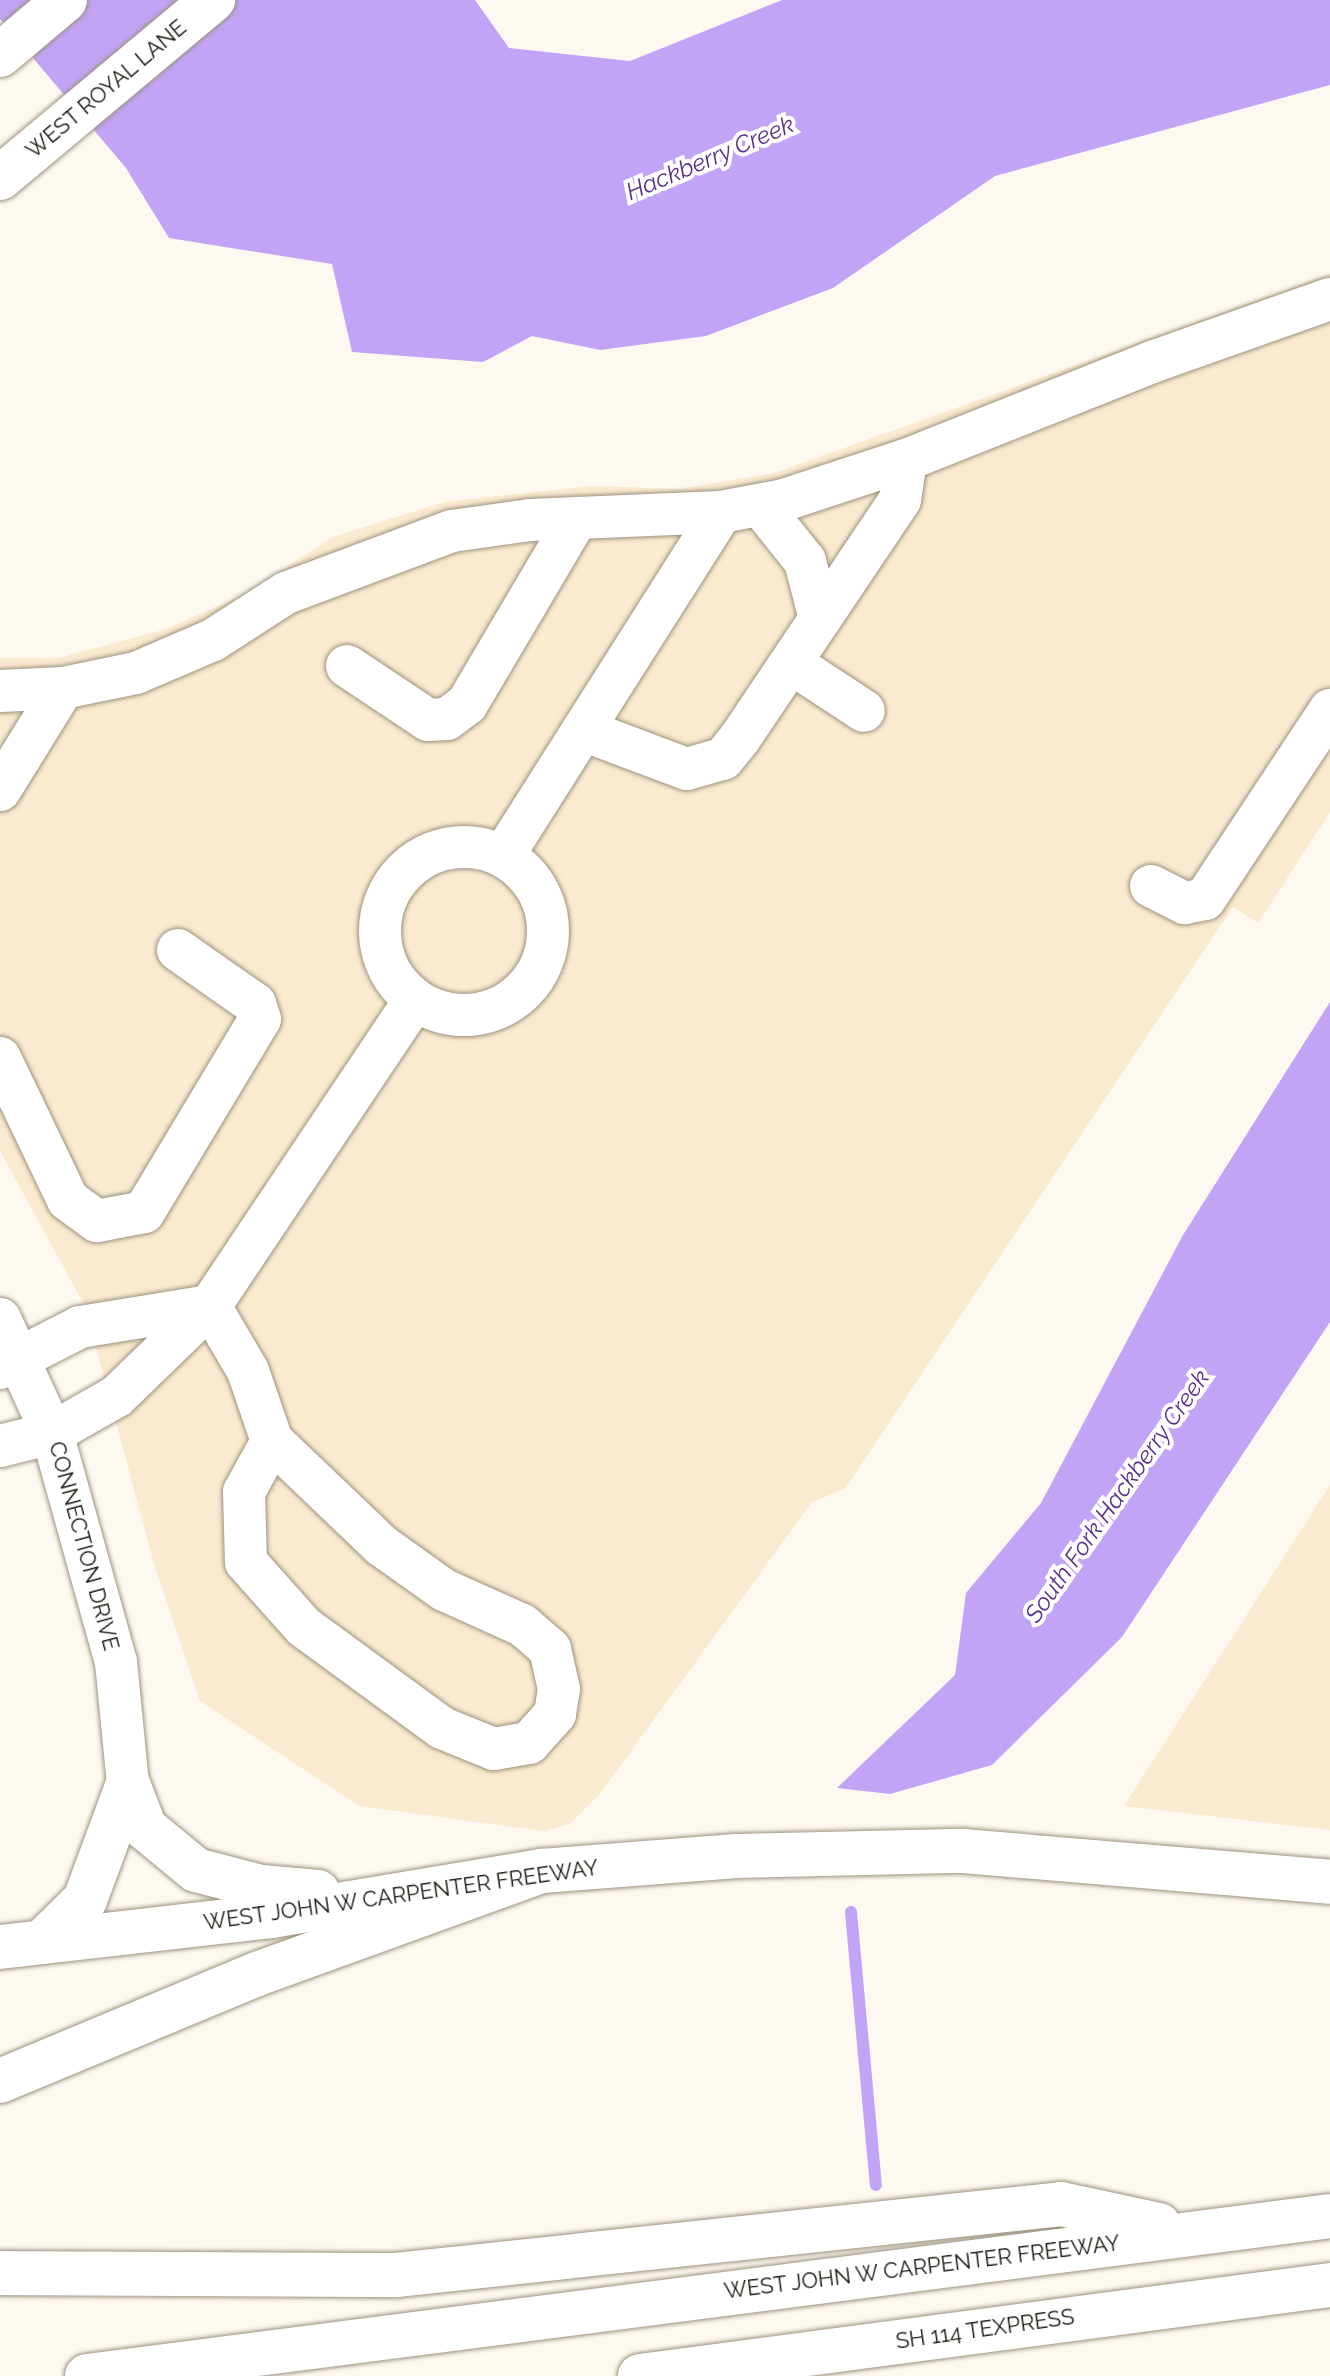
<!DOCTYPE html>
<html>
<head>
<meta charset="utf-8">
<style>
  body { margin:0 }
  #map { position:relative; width:1330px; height:2376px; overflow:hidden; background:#fdf9f0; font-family:Raleway,sans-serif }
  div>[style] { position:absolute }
  .built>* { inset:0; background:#faeacf }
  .water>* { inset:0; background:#c2a4f6 }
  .stream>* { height:12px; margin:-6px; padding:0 6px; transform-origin:6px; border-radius:6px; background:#c2a4f6 }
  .roads { filter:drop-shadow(0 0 2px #9d927f) drop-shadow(0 0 2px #9d927f) }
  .minor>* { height:42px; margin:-21px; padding:0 21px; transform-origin:21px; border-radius:21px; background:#fff }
  .minor>.ring { margin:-21px; padding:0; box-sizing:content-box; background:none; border:42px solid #fff; border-radius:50% }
  .major>* { height:44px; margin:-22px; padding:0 22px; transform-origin:22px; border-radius:22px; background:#fff }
  .highway>* { height:44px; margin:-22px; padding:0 22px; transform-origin:22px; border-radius:22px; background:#fff }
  span { translate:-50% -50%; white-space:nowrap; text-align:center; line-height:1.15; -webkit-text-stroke:8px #fff; paint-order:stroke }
  .street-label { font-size:22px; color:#1f1b14 }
  .water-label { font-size:24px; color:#582e8b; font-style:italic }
</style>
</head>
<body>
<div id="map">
  <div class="built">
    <i style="clip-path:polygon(1330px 274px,1330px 812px,1258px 923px,1233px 907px,845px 1489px,812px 1502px,599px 1795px,570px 1824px,544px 1831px,359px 1806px,200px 1701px,154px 1564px,85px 1306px,0 1151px,0 658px,59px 658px,166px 629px,241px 596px,333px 537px,444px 502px,592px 486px,680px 489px,774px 473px)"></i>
    <i style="clip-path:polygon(1330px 1485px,1330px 1830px,1124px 1806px)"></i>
  </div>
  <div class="water">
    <i style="clip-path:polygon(0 0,475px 0,509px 48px,630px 61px,782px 0,1330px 0,1330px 85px,995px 176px,833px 288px,706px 336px,600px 350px,532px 336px,483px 362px,352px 352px,332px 264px,169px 238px,126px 168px,0 19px)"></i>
    <i style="clip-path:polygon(1330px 1002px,1330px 1322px,1122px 1637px,992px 1765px,890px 1794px,837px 1788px,955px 1675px,966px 1593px,1041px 1503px,1183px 1235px)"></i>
  </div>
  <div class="stream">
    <i style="left:851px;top:1912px;width:274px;rotate:84.8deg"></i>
  </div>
  <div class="roads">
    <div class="minor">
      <i style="left:820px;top:619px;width:143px;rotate:-56.1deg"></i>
      <i style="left:900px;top:500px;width:40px;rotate:-81.5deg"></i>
      <i style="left:791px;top:663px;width:87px;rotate:33.3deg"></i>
      <i style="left:347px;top:666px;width:97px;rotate:33.7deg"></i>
      <i style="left:428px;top:720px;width:19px;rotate:-3deg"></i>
      <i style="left:447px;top:719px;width:25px;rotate:-37deg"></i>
      <i style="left:467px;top:704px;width:216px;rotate:-59.4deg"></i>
      <i style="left:0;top:691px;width:63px;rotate:-2.7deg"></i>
      <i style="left:63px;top:688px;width:75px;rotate:-11.6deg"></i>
      <i style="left:136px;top:673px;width:84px;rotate:-23.2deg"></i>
      <i style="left:213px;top:640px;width:87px;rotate:-32.8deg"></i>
      <i style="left:286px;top:593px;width:177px;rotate:-20.5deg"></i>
      <i style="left:452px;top:531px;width:79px;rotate:-8deg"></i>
      <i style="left:530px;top:520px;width:191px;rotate:-2.4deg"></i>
      <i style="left:721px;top:512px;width:64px;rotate:-10.8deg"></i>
      <i style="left:784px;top:500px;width:128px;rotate:-18.2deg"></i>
      <i style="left:906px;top:460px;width:265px;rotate:-21.7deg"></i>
      <i style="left:1152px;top:362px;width:189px;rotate:-19.5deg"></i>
      <i style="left:583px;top:730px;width:111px;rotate:20.6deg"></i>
      <i style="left:687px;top:769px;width:37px;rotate:-16deg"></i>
      <i style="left:723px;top:759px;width:27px;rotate:-51deg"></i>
      <i style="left:740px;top:738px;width:143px;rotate:-56.1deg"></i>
      <i style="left:820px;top:619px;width:60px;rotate:-104.5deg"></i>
      <i style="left:805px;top:561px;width:72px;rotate:-128.8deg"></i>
      <i style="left:0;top:790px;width:120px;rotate:-58.3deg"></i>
      <i class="ring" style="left:380px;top:847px;width:126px;height:126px"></i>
      <i style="left:503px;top:856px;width:407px;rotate:-57.6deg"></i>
      <i style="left:1151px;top:886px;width:38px;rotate:27deg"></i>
      <i style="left:1185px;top:903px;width:20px;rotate:-11deg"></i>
      <i style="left:1205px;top:899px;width:227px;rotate:-56.5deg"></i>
      <i style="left:0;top:1058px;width:157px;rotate:64.4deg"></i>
      <i style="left:68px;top:1200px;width:36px;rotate:36deg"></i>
      <i style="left:97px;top:1221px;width:48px;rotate:-10.8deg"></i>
      <i style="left:144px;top:1212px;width:225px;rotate:-59deg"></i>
      <i style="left:260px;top:1019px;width:16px;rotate:-108deg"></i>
      <i style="left:255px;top:1004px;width:94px;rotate:-145deg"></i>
      <i style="left:210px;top:1306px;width:75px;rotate:59.7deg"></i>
      <i style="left:248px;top:1371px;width:74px;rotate:71.1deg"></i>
      <i style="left:272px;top:1441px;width:58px;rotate:118.8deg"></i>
      <i style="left:244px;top:1492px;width:70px;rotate:88.4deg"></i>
      <i style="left:246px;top:1562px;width:87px;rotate:48.3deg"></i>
      <i style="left:304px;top:1627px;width:171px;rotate:36.2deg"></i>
      <i style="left:442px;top:1728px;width:56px;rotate:22deg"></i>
      <i style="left:494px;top:1749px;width:36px;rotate:-10deg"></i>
      <i style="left:529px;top:1743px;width:39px;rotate:-48deg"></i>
      <i style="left:555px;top:1714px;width:25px;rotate:-81deg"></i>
      <i style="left:559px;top:1689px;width:41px;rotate:-102.7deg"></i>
      <i style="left:550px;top:1649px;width:37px;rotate:-139deg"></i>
      <i style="left:522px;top:1625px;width:85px;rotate:-155.8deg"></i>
      <i style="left:444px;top:1590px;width:77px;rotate:-144.5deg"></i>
      <i style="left:381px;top:1545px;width:151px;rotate:-136.3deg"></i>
      <i style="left:0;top:1319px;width:125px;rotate:65.5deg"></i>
      <i style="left:52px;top:1433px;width:238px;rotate:74.4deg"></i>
      <i style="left:116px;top:1662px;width:123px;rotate:84.4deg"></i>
      <i style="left:0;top:1368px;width:90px;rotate:-27.1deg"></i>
      <i style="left:80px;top:1327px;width:132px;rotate:-9.2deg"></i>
      <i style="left:0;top:1446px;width:54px;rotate:-14deg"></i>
      <i style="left:52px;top:1433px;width:75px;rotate:-29.6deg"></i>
      <i style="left:117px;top:1396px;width:129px;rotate:-44.1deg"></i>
      <i style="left:210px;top:1306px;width:368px;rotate:-56.2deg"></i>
    </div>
    <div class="major">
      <i style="left:0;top:55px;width:85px;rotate:-40.2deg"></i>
      <i style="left:0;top:178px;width:278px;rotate:-39.9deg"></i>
      <i style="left:128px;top:1784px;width:47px;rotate:68.9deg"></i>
      <i style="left:145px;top:1828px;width:66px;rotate:39.5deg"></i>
      <i style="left:196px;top:1870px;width:67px;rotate:14.7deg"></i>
      <i style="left:261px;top:1887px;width:57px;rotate:5deg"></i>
      <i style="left:42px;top:1942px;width:60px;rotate:-44.3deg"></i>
      <i style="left:85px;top:1900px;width:124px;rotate:-69.7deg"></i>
      <i style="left:0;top:1947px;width:274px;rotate:-6.5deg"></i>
      <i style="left:272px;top:1916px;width:274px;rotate:-9.5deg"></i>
      <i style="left:542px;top:1871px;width:195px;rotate:-4.4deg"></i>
      <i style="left:736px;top:1856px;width:227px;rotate:-1.3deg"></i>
      <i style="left:963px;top:1851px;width:368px;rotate:4.8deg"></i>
    </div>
    <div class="highway">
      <i style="left:0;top:2081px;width:278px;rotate:-22.6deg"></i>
      <i style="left:257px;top:1974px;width:303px;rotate:-19.9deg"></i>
      <i style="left:0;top:2273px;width:396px;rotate:0.3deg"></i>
      <i style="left:396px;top:2275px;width:669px;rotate:-6.09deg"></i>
      <i style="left:1061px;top:2204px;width:100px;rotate:12.1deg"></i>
      <i style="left:87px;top:2376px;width:1253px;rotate:-7.33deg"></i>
      <i style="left:640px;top:2376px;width:696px;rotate:-7.51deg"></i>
    </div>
  </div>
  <div class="street-label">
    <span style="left:106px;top:89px;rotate:-40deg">WEST ROYAL LANE</span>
    <span style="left:84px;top:1546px;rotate:75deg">CONNECTION DRIVE</span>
    <span style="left:401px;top:1895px;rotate:-8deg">WEST JOHN W CARPENTER FREEWAY</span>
    <span style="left:922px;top:2267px;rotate:-7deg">WEST JOHN W CARPENTER FREEWAY</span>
    <span style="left:985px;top:2329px;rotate:-8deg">SH 114 TEXPRESS</span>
  </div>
  <div class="water-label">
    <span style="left:710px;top:158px;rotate:-23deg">Hackberry Creek</span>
    <span style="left:1117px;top:1496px;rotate:-55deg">South Fork Hackberry Creek</span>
  </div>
</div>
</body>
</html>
